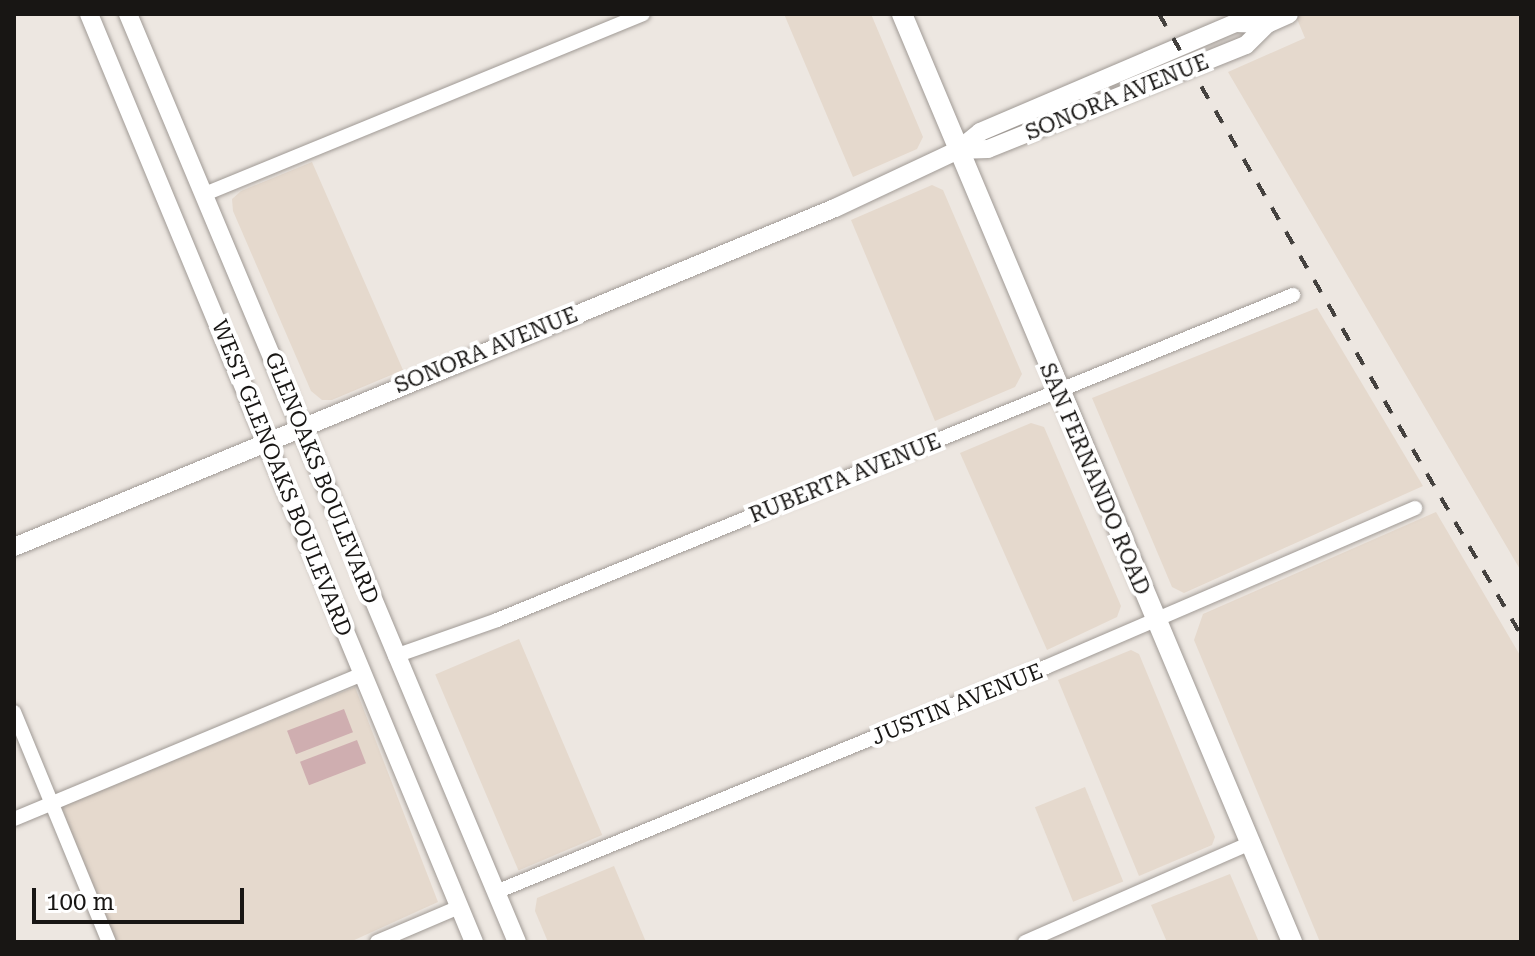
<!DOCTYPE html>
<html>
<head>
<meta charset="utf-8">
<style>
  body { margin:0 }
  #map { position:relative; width:1535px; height:956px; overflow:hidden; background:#ede7e1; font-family:"Roboto Serif",serif }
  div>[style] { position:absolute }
  .built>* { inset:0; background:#e5d9cd; transform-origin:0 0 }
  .green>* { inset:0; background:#cfaeb0; transform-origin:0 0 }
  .roads { filter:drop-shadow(0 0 2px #a09a95) drop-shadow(0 0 2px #a09a95) }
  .street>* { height:14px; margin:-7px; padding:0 7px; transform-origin:7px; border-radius:7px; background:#fff }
  .secondary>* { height:18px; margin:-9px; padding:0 9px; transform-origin:9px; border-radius:9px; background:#fff }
  .primary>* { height:20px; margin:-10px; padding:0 10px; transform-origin:10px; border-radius:10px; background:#fff }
  .rail>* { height:4px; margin-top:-2px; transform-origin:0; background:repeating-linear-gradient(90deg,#44413e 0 14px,transparent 0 28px) }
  span { translate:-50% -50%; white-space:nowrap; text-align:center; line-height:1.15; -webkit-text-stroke:8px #fff; paint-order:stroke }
  .street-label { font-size:22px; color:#181614 }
  .frame { position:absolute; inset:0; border:16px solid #181614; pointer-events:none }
  .scale { position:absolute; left:32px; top:888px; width:212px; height:36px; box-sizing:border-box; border:4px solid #181614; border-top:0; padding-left:10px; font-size:24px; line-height:28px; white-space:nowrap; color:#181614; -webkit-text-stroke:6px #fff; paint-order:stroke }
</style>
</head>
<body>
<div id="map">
  <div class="built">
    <i style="clip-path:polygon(784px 14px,871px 14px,923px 137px,917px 149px,853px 177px)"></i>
    <i style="clip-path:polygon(1295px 14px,1521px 14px,1521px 571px,1228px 72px,1305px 38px)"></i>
    <i style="clip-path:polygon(312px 162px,403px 370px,332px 400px,322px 400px,311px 391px,233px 211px,232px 199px,241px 191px)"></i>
    <i style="clip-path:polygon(932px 185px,943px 190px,1022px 374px,1015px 387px,935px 421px,851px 220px)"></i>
    <i style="clip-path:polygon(1317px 308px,1423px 486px,1184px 593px,1172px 587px,1092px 398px)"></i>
    <i style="clip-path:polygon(1031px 423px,1044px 427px,1121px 606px,1117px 617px,1047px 650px,960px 453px)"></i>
    <i style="clip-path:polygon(1436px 512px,1521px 657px,1521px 942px,1320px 942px,1194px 640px,1203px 614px)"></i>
    <i style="left:519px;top:639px;width:213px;height:91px;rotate:67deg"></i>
    <i style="clip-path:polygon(1131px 650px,1139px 654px,1215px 837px,1212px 845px,1139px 876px,1058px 680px)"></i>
    <i style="clip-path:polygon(355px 687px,438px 902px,350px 942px,114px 942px,61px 806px)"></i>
    <i style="left:1085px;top:787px;width:102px;height:54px;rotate:68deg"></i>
    <i style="clip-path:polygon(614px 866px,646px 942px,548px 942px,535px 911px,537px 898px)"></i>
    <i style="clip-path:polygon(1230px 874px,1259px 942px,1167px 942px,1151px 905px)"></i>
  </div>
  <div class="green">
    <i style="left:344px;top:709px;width:25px;height:61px;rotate:69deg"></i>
    <i style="left:357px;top:740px;width:25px;height:61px;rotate:69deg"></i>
  </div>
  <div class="roads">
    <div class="street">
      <i style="left:207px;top:193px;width:471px;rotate:-22.3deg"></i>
      <i style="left:395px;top:656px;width:108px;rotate:-19.4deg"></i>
      <i style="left:497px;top:620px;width:860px;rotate:-22.21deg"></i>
      <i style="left:14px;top:712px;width:249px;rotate:67.6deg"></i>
      <i style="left:14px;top:819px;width:377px;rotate:-22.6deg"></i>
      <i style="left:496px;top:892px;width:594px;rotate:-22.25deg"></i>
      <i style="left:1046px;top:667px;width:402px;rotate:-23.3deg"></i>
      <i style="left:377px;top:942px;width:89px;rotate:-23.1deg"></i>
      <i style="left:1025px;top:942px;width:247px;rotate:-23.7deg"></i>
    </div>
    <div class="secondary">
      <i style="left:89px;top:14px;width:1005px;rotate:67.47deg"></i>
      <i style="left:128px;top:14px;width:1006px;rotate:67.26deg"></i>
      <i style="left:958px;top:150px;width:30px;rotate:-2deg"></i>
      <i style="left:988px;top:149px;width:217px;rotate:-21.9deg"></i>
      <i style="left:1189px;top:68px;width:61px;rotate:-22deg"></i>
      <i style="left:1246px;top:45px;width:30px;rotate:-45deg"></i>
      <i style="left:1267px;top:24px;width:24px;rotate:-24deg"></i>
      <i style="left:14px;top:547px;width:888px;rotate:-22.44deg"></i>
      <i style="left:835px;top:208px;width:136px;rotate:-25.2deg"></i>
      <i style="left:958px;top:150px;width:28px;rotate:-39deg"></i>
      <i style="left:980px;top:132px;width:277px;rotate:-23.1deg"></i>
      <i style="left:1235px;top:23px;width:32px;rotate:2deg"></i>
    </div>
    <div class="primary">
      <i style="left:902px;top:14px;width:1007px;rotate:67.2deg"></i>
    </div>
  </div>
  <div class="rail">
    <i style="left:1159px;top:14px;width:719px;rotate:59.76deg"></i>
  </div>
  <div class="street-label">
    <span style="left:1117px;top:97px;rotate:-22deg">SONORA AVENUE</span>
    <span style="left:486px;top:350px;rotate:-22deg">SONORA AVENUE</span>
    <span style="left:282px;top:478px;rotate:68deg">WEST GLENOAKS BOULEVARD</span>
    <span style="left:322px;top:478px;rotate:68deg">GLENOAKS BOULEVARD</span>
    <span style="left:845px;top:478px;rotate:-22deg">RUBERTA AVENUE</span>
    <span style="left:1095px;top:479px;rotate:67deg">SAN FERNANDO ROAD</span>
    <span style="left:957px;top:704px;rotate:-22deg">JUSTIN AVENUE</span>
  </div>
  <div class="frame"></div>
  <div class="scale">100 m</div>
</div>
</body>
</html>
